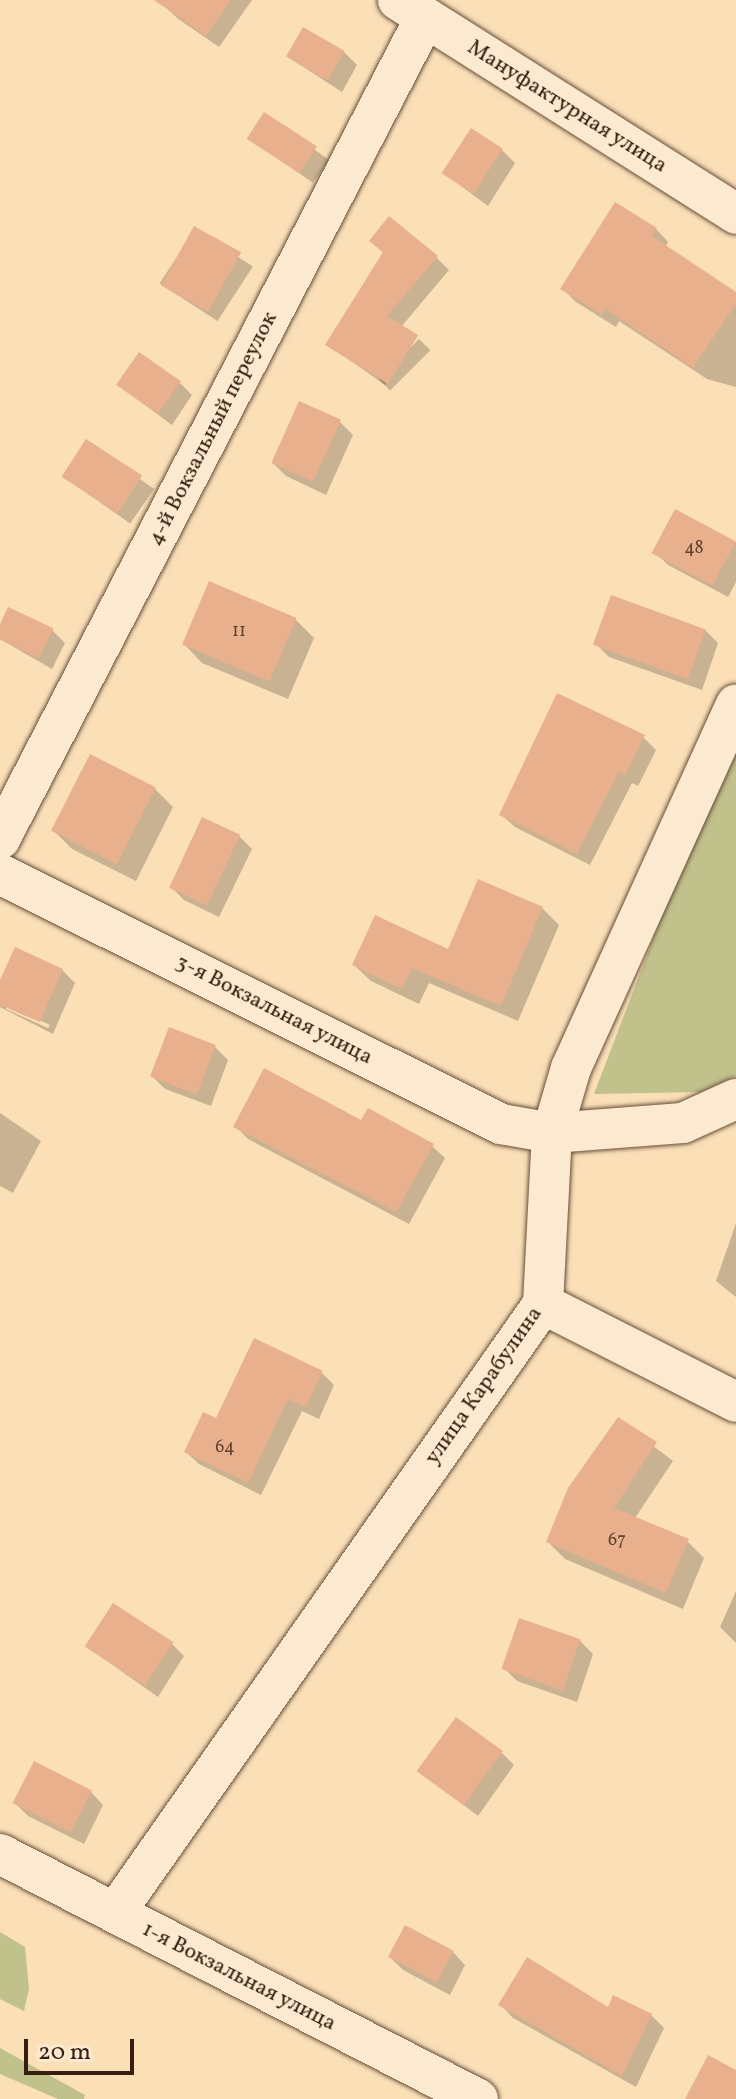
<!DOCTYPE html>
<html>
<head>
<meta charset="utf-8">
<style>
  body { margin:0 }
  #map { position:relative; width:736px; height:2099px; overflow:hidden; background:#fadfb7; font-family:Vollkorn,serif }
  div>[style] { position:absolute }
  .green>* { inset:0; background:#c1c18c }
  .shadow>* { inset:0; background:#0003; transform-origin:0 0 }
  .building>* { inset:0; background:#e8b08d; transform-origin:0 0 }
  .roads { filter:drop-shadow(0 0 2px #684e3a) drop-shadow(0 0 2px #684e3a) }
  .street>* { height:40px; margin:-20px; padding:0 20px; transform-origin:20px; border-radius:20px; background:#fcead0 }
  span { translate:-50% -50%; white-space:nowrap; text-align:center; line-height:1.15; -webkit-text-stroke:7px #fcead0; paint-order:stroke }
  .number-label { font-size:18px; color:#63422f }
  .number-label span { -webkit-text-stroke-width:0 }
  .street-label { font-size:22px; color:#371e10 }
  .scale { position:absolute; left:24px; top:2039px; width:110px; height:36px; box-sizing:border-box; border:4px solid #371e10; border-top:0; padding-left:10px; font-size:24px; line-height:28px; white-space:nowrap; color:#371e10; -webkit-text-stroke:6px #fcead0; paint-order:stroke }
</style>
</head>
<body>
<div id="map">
  <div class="green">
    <i style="clip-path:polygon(736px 722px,736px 1076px,700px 1092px,594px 1094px)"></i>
    <i style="clip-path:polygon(0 1932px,25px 1947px,29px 1989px,24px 2011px,0 1999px)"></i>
    <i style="clip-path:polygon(0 2048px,85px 2095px,84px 2099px,58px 2099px,0 2074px)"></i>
  </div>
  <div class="shadow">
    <i style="clip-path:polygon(168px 0,252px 0,219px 47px,177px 18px,164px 5px)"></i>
    <i style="clip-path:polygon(344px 52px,357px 65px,342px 92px,288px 57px)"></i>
    <i style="left:265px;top:115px;width:78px;height:28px;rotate:35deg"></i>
    <i style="clip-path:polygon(502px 150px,515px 163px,488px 206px,445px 174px)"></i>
    <i style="left:195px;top:229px;width:69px;height:65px;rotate:33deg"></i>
    <i style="clip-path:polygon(656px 229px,668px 242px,665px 247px,736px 295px,736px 387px,707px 379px,619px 321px,616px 327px,576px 302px,563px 289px)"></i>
    <i style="clip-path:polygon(371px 240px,436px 257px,449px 270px,401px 327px,417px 337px,385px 385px,327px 344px,384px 254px)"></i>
    <i style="left:419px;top:339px;width:16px;height:57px;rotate:45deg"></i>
    <i style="clip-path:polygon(179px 382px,192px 395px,172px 425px,118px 385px)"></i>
    <i style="clip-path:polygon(300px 404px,340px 422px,353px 435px,326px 495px,286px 476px,273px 463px)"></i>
    <i style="left:87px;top:442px;width:82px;height:42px;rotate:35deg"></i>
    <i style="clip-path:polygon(676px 512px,736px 543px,736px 582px,728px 597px,668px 565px,655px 552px)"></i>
    <i style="clip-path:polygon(9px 609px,52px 630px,65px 643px,52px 669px,0 639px)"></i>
    <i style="clip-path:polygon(296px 620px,314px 638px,288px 699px,202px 663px,184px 644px)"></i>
    <i style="clip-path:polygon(705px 630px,718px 643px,702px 690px,609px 657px,596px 644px)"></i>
    <i style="clip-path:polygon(643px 737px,656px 750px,638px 786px,632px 783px,590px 865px,515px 827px,502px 815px)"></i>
    <i style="clip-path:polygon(91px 757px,155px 789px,173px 807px,136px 881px,72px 849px,54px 831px)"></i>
    <i style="clip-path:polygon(239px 836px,252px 849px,219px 917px,184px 900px,171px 887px)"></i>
    <i style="clip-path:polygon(542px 908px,559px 925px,518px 1021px,429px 983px,419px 1004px,371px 981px,354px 965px,449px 951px)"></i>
    <i style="clip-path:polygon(evenodd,62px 970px,75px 983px,53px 1034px,0 1007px,0 985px,62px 970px,6px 1005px,50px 1025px,48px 1028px,6px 1009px,6px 1005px)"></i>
    <i style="clip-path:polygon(215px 1047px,228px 1060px,211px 1106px,165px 1089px,153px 1077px)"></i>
    <i style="clip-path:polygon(0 1113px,41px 1141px,13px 1193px,0 1186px)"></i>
    <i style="clip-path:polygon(362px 1123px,432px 1146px,445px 1158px,409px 1224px,248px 1139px,235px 1126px)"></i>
    <i style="clip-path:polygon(736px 1223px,736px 1297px,716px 1281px)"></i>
    <i style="clip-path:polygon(321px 1372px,334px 1385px,319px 1419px,302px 1411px,261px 1495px,199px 1464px,186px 1452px,217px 1421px)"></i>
    <i style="clip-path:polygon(619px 1420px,673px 1461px,635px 1518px,687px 1541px,704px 1558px,683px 1609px,565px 1559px,548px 1542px)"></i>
    <i style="clip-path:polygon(736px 1591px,736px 1643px,720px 1627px)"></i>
    <i style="clip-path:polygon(580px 1641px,593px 1654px,577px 1702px,517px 1681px,504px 1668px)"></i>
    <i style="clip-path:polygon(171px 1643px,184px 1656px,158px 1697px,87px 1647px)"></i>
    <i style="clip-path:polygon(502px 1753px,514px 1765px,478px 1816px,419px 1771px)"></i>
    <i style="clip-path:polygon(91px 1792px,103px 1805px,84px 1844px,28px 1816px,15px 1803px)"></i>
    <i style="clip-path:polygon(453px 1952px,465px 1965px,450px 1995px,403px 1970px,390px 1957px)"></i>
    <i style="clip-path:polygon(501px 2005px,651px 2015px,664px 2028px,636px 2087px,513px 2018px)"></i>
  </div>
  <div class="building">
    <i style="clip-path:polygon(154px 0,231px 0,206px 36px)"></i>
    <i style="left:303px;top:27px;width:48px;height:34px;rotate:30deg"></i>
    <i style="left:264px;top:112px;width:63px;height:32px;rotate:33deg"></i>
    <i style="left:471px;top:128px;width:38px;height:54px;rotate:33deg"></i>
    <i style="clip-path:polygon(615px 202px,657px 228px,652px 236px,736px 292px,736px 304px,693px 368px,606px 309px,602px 315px,560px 289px)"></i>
    <i style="clip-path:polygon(389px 216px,438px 256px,387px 316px,418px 335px,388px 384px,325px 345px,383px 252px,369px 241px)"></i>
    <i style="left:194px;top:226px;width:54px;height:68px;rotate:29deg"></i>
    <i style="left:139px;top:352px;width:51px;height:40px;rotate:35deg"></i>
    <i style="left:299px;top:401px;width:46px;height:68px;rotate:24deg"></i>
    <i style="left:86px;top:439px;width:67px;height:45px;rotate:33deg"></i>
    <i style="left:675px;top:509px;width:69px;height:50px;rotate:28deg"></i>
    <i style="left:209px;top:581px;width:95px;height:69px;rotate:23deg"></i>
    <i style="left:611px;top:595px;width:101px;height:53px;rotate:20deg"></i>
    <i style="left:8px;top:607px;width:50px;height:33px;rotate:25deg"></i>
    <i style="clip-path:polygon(557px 693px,645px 735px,625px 775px,619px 771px,577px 854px,499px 815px)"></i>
    <i style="left:90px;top:754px;width:74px;height:86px;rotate:27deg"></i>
    <i style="left:202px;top:817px;width:42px;height:78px;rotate:25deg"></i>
    <i style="clip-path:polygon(478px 879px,543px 907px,501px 1006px,412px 968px,402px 989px,352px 965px,375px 915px,448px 949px)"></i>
    <i style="clip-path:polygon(15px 947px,63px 969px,40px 1022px,0 1005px,0 980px)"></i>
    <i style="left:169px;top:1027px;width:50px;height:53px;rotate:21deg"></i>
    <i style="clip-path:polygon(264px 1068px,361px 1120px,368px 1108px,434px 1144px,396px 1212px,233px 1127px)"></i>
    <i style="clip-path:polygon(254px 1338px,323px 1371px,306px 1407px,288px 1399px,248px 1483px,184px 1452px,203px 1412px,216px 1418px)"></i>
    <i style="clip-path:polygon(618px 1417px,657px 1442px,614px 1508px,689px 1539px,666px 1593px,546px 1542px,568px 1488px)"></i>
    <i style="left:113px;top:1603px;width:72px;height:52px;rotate:33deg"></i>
    <i style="left:519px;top:1618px;width:65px;height:54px;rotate:19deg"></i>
    <i style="left:456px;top:1717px;width:58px;height:67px;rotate:36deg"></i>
    <i style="left:34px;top:1761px;width:65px;height:47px;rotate:27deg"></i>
    <i style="left:405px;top:1925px;width:55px;height:36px;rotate:28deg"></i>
    <i style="clip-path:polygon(527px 1957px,608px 2007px,613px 1995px,652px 2014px,622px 2076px,498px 2005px)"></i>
    <i style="clip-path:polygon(708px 2055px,736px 2070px,736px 2099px,685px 2099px)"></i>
  </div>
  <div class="roads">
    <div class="street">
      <i style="left:398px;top:0;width:400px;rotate:32.3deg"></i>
      <i style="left:0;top:839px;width:924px;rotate:-62.63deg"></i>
      <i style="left:0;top:874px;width:560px;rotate:26.52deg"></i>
      <i style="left:501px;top:1124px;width:52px;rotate:10deg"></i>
      <i style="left:552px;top:1133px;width:131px;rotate:-4.4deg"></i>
      <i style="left:683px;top:1123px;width:58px;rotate:-24.4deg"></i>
      <i style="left:543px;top:1304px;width:216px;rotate:26.9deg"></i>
      <i style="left:0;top:1854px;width:537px;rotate:27.14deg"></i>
      <i style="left:115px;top:1913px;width:744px;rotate:-54.9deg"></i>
      <i style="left:543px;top:1304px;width:171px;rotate:-87deg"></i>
      <i style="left:552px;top:1133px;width:68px;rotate:-73.7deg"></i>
      <i style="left:571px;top:1068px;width:399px;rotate:-65.6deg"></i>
    </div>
  </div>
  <div class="number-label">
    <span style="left:694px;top:549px">48</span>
    <span style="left:239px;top:632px">11</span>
    <span style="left:225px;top:1448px">64</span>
    <span style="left:617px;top:1541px">67</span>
  </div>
  <div class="street-label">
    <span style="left:567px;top:107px;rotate:32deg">Мануфактурная улица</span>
    <span style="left:213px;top:429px;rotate:-63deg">4-й Вокзальный переулок</span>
    <span style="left:274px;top:1010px;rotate:27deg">3-я Вокзальная улица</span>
    <span style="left:484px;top:1386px;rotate:-55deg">улица Карабулина</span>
    <span style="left:239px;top:1977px;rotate:27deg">1-я Вокзальная улица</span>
  </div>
  <div class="scale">20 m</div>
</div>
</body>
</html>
